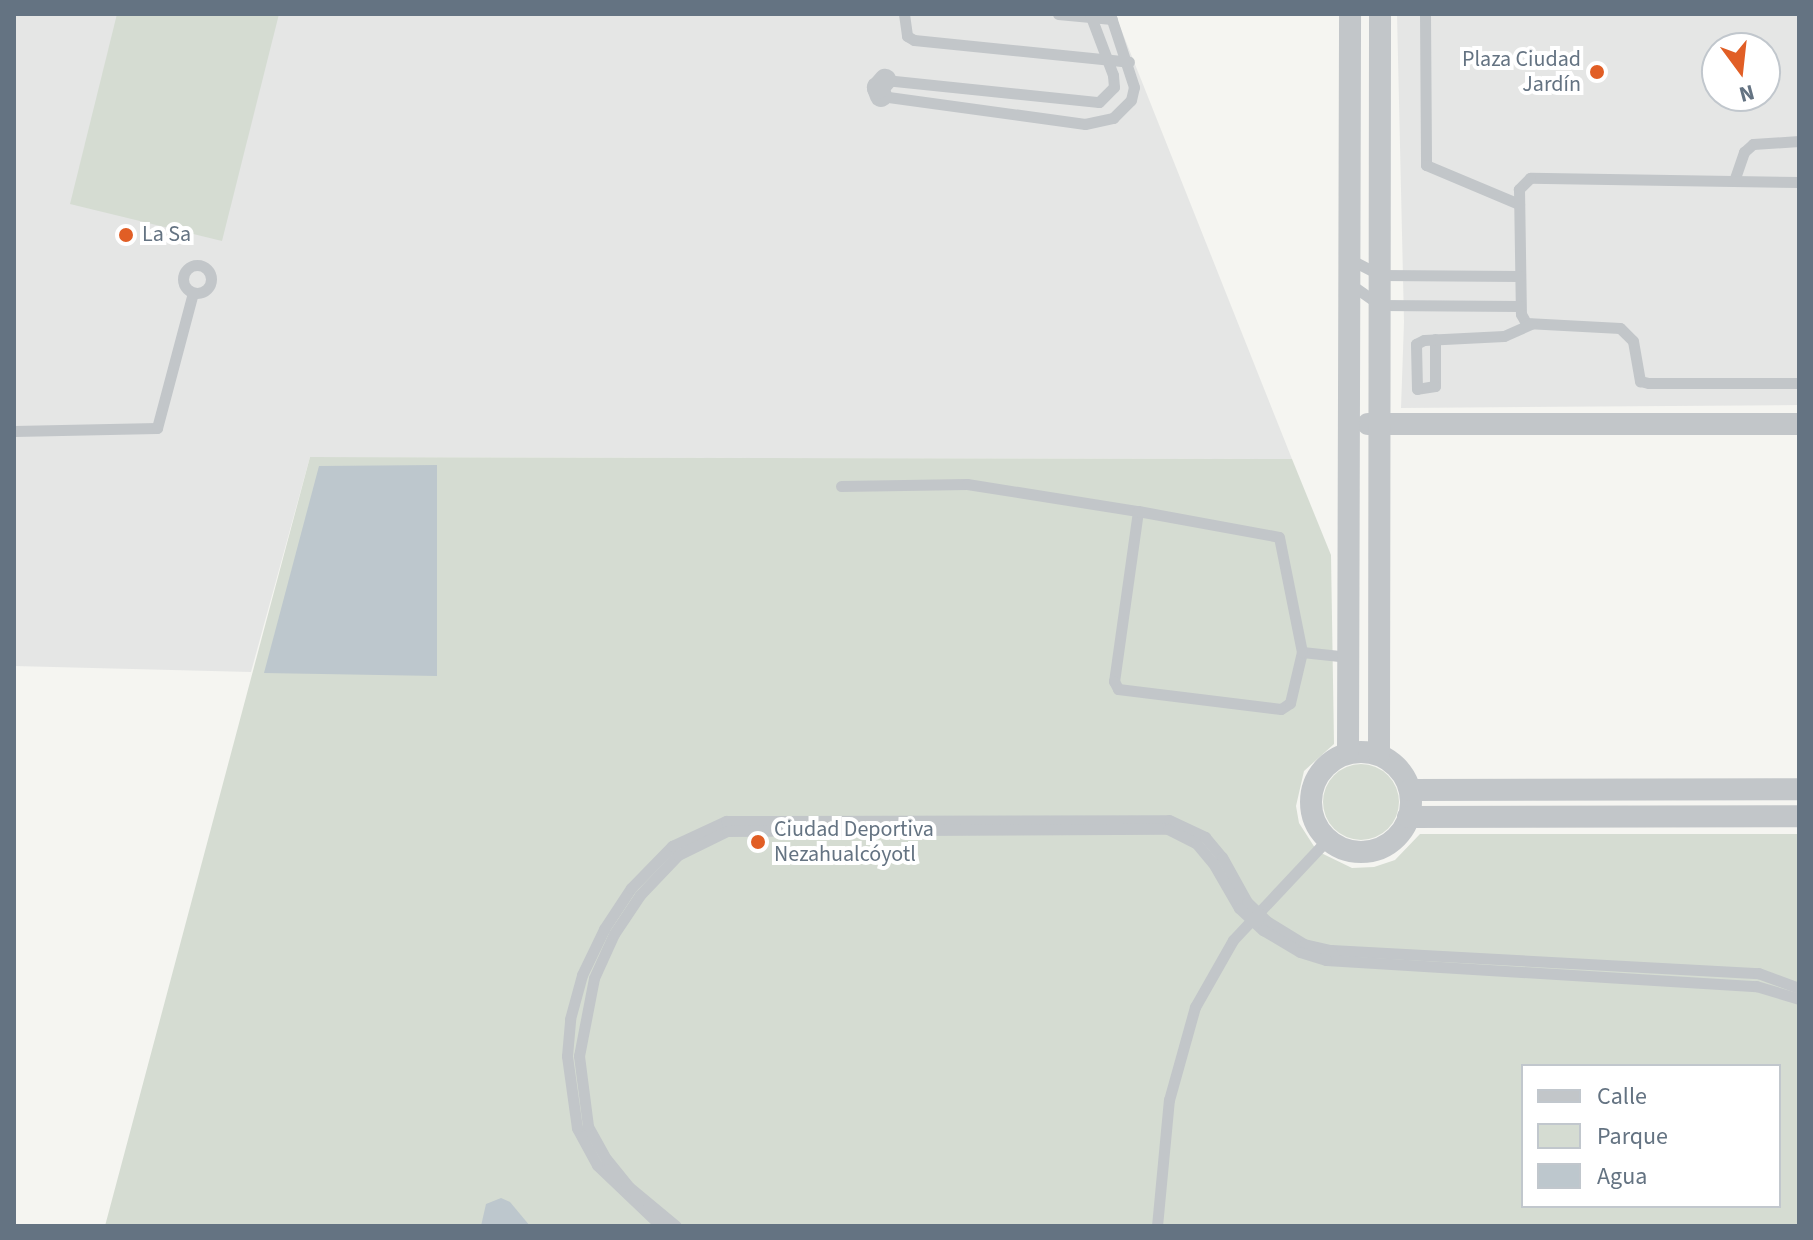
<!DOCTYPE html>
<html>
<head>
<meta charset="utf-8">
<style>
  body { margin:0 }
  #map { position:relative; width:1813px; height:1240px; overflow:hidden; background:#f5f5f1; font-family:"Source Sans 3",sans-serif }
  div>[style] { position:absolute }
  .built>* { inset:0; background:#e5e6e5 }
  .green>* { inset:0; background:#d5dcd2 }
  .round { border-radius:50% }
  .water>* { inset:0; background:#bdc7cd }
  .service>* { height:11px; margin:-5.5px; padding:0 5.5px; transform-origin:5.5px; border-radius:5.5px; background:#c2c6c9 }
  .service>.ring { margin:-5.5px; padding:0; box-sizing:content-box; background:none; border:11px solid #c2c6c9; border-radius:50% }
  .minor>* { height:22px; margin:-11px; padding:0 11px; transform-origin:11px; border-radius:11px; background:#c2c6c9 }
  .minor>.ring { margin:-11px; padding:0; box-sizing:content-box; background:none; border:22px solid #c2c6c9; border-radius:50% }
  .service-bridge>* { height:11px; margin:-5.5px; padding:0 5.5px; transform-origin:5.5px; border-radius:5.5px; background:#c2c6c9 }
  .dots>* { width:22px; height:22px; translate:-50% -50%; box-sizing:border-box; border:4px solid #fff; border-radius:50% }
  span { translate:-50% -50%; white-space:nowrap; text-align:center; line-height:1.15; -webkit-text-stroke:8px #fff; paint-order:stroke }
  .poi-label { font-size:22px; color:#647382 }
  .right { translate:-100% -50%; text-align:right }
  .left { translate:0 -50%; text-align:left }
  .frame { position:absolute; inset:0; border:16px solid #647382; pointer-events:none }
  .legend { position:absolute; left:1521px; top:1064px; width:260px; height:144px; box-sizing:border-box; background:#fff; border:2px solid #c1c7cd; margin:0; padding:10px 14px; list-style:none; font-size:24px; color:#647382 }
  .legend li { display:flex; align-items:center; gap:16px; height:40px }
  .legend b { width:40px; border:2px solid #c1c7cd }
  .north { position:absolute; left:1701px; top:32px; width:80px; height:80px; box-sizing:border-box; background:#fff; border:2px solid #c1c7cd; border-radius:50%; rotate:165deg; font-size:22px; font-weight:700; line-height:32px; text-align:center; color:#647382 }
  .north::after { content:''; display:block; margin:auto; width:28px; height:36px; background:#e15e25; clip-path:polygon(50% 0,100% 100%,50% 72%,0 100%) }
</style>
</head>
<body>
<div id="map">
  <div class="built">
    <i style="clip-path:polygon(14px 14px,1115px 14px,1292px 459px,310px 457px,251px 672px,14px 666px)"></i>
    <i style="clip-path:polygon(evenodd,1397px 14px,1799px 14px,1799px 405px,1401px 408px,1404px 322px,1397px 14px,1717px 48px,1765px 48px,1765px 96px,1717px 96px,1717px 48px)"></i>
  </div>
  <div class="green">
    <i style="clip-path:polygon(117px 14px,279px 14px,222px 241px,70px 204px)"></i>
    <i style="clip-path:polygon(evenodd,310px 457px,1292px 459px,1331px 555px,1334px 744px,1304px 771px,1296px 806px,1299px 823px,1317px 851px,1352px 868px,1374px 867px,1395px 860px,1420px 834px,1799px 834px,1799px 1226px,105px 1226px,310px 457px,1523px 1066px,1779px 1066px,1779px 1206px,1523px 1206px,1523px 1066px)"></i>
    <i class="round" style="left:1323px;top:764px;width:76px;height:76px"></i>
  </div>
  <div class="water">
    <i style="clip-path:polygon(437px 465px,437px 676px,264px 673px,319px 466px)"></i>
    <i style="clip-path:polygon(501px 1198px,510px 1202px,530px 1226px,481px 1226px,486px 1204px)"></i>
  </div>
  <div class="service">
    <i style="left:904px;top:14px;width:22px;rotate:82deg"></i>
    <i style="left:907px;top:36px;width:8px;rotate:30deg"></i>
    <i style="left:914px;top:40px;width:216px;rotate:5.8deg"></i>
    <i style="left:1058px;top:14px;width:54px;rotate:5.3deg"></i>
    <i style="left:1425px;top:14px;width:151px;rotate:89.6deg"></i>
    <i style="left:1426px;top:165px;width:101px;rotate:22.8deg"></i>
    <i style="left:885px;top:80px;width:215px;rotate:5.9deg"></i>
    <i style="left:1099px;top:102px;width:21px;rotate:-45deg"></i>
    <i style="left:1114px;top:87px;width:12px;rotate:-95deg"></i>
    <i style="left:1113px;top:75px;width:65px;rotate:-110.7deg"></i>
    <i style="left:881px;top:96px;width:206px;rotate:7.8deg"></i>
    <i style="left:1085px;top:124px;width:29px;rotate:-12deg"></i>
    <i style="left:1113px;top:118px;width:25px;rotate:-45deg"></i>
    <i style="left:1131px;top:100px;width:13px;rotate:-77deg"></i>
    <i style="left:1134px;top:87px;width:77px;rotate:-108.2deg"></i>
    <i style="left:1734px;top:181px;width:31px;rotate:-71deg"></i>
    <i style="left:1744px;top:152px;width:12px;rotate:-42deg"></i>
    <i style="left:1753px;top:144px;width:46px;rotate:-3.7deg"></i>
    <i style="left:1799px;top:182px;width:269px;rotate:-179.1deg"></i>
    <i style="left:1530px;top:178px;width:16px;rotate:135deg"></i>
    <i style="left:1519px;top:189px;width:125px;rotate:89.1deg"></i>
    <i style="left:1521px;top:314px;width:10px;rotate:61deg"></i>
    <i style="left:1526px;top:323px;width:94px;rotate:3deg"></i>
    <i style="left:1620px;top:328px;width:18px;rotate:45deg"></i>
    <i style="left:1633px;top:341px;width:41px;rotate:80.1deg"></i>
    <i style="left:1640px;top:381px;width:9px;rotate:13deg"></i>
    <i style="left:1649px;top:383px;width:150px"></i>
    <i style="left:1353px;top:261px;width:31px;rotate:27deg"></i>
    <i style="left:1381px;top:275px;width:139px;rotate:0.4deg"></i>
    <i class="ring" style="left:183px;top:265px;width:17px;height:17px"></i>
    <i style="left:1353px;top:286px;width:33px;rotate:35deg"></i>
    <i style="left:1380px;top:305px;width:140px;rotate:0.4deg"></i>
    <i style="left:1435px;top:339px;width:47px;rotate:90deg"></i>
    <i style="left:1435px;top:386px;width:18px;rotate:171deg"></i>
    <i style="left:1417px;top:389px;width:45px;rotate:-91.3deg"></i>
    <i style="left:1416px;top:344px;width:9px;rotate:-27deg"></i>
    <i style="left:1424px;top:340px;width:80px;rotate:-2.9deg"></i>
    <i style="left:1504px;top:336px;width:30px;rotate:-24deg"></i>
    <i style="left:14px;top:431px;width:143px;rotate:-1.2deg"></i>
    <i style="left:157px;top:428px;width:140px;rotate:-75.1deg"></i>
    <i style="left:841px;top:486px;width:126px;rotate:-0.9deg"></i>
    <i style="left:967px;top:484px;width:173px;rotate:9deg"></i>
    <i style="left:1138px;top:511px;width:172px;rotate:98deg"></i>
    <i style="left:1114px;top:681px;width:9px;rotate:63deg"></i>
    <i style="left:1118px;top:689px;width:164px;rotate:7deg"></i>
    <i style="left:1281px;top:709px;width:11px;rotate:-34deg"></i>
    <i style="left:1290px;top:703px;width:52px;rotate:-76.8deg"></i>
    <i style="left:1302px;top:652px;width:47px;rotate:6.1deg"></i>
    <i style="left:1138px;top:511px;width:143px;rotate:10.4deg"></i>
    <i style="left:1279px;top:537px;width:117px;rotate:78.7deg"></i>
    <i style="left:1331px;top:950px;width:428px;rotate:3.1deg"></i>
    <i style="left:1758px;top:973px;width:44px;rotate:20.1deg"></i>
    <i style="left:1326px;top:960px;width:431px;rotate:3.5deg"></i>
    <i style="left:1756px;top:986px;width:45px;rotate:16.8deg"></i>
    <i style="left:661px;top:1226px;width:88px;rotate:-136.4deg"></i>
    <i style="left:597px;top:1165px;width:42px;rotate:-118.4deg"></i>
    <i style="left:577px;top:1128px;width:73px;rotate:-97.9deg"></i>
    <i style="left:567px;top:1056px;width:37px;rotate:-85deg"></i>
    <i style="left:570px;top:1019px;width:46px;rotate:-74.7deg"></i>
    <i style="left:582px;top:975px;width:51px;rotate:-64.4deg"></i>
    <i style="left:604px;top:929px;width:49px;rotate:-56.6deg"></i>
    <i style="left:631px;top:888px;width:59px;rotate:-45.7deg"></i>
    <i style="left:672px;top:846px;width:60px;rotate:-24.8deg"></i>
    <i style="left:726px;top:821px;width:443px;rotate:-0.1deg"></i>
    <i style="left:1169px;top:820px;width:40px;rotate:25deg"></i>
    <i style="left:1205px;top:837px;width:26px;rotate:50deg"></i>
    <i style="left:676px;top:1226px;width:61px;rotate:-140.3deg"></i>
    <i style="left:629px;top:1187px;width:36px;rotate:-129deg"></i>
    <i style="left:606px;top:1159px;width:38px;rotate:-119deg"></i>
    <i style="left:588px;top:1126px;width:71px;rotate:-97.3deg"></i>
    <i style="left:579px;top:1056px;width:79px;rotate:-79.1deg"></i>
    <i style="left:594px;top:978px;width:48px;rotate:-65.6deg"></i>
    <i style="left:614px;top:934px;width:47px;rotate:-56.3deg"></i>
    <i style="left:640px;top:895px;width:55px;rotate:-46.5deg"></i>
    <i style="left:678px;top:855px;width:55px;rotate:-26.1deg"></i>
    <i style="left:727px;top:831px;width:441px;rotate:-0.3deg"></i>
    <i style="left:1168px;top:829px;width:31px;rotate:27deg"></i>
    <i style="left:1196px;top:843px;width:26px;rotate:50deg"></i>
    <i style="left:1157px;top:1226px;width:127px;rotate:-84.6deg"></i>
    <i style="left:1169px;top:1100px;width:97px;rotate:-74.4deg"></i>
    <i style="left:1195px;top:1007px;width:77px;rotate:-60.4deg"></i>
    <i style="left:1233px;top:940px;width:137px;rotate:-46.8deg"></i>
  </div>
  <div class="minor">
    <i style="left:881px;top:96px;width:9px;rotate:-111deg"></i>
    <i style="left:878px;top:88px;width:11px;rotate:-49deg"></i>
    <i style="left:1368px;top:424px;width:431px"></i>
    <i class="ring" style="left:1311px;top:752px;width:78px;height:78px"></i>
    <i style="left:1348px;top:752px;width:738px;rotate:-89.84deg"></i>
    <i style="left:1379px;top:754px;width:740px;rotate:-89.92deg"></i>
    <i style="left:1410px;top:790px;width:389px;rotate:-0.1deg"></i>
    <i style="left:1408px;top:817px;width:391px;rotate:-0.1deg"></i>
  </div>
  <div class="service-bridge">
    <i style="left:1222px;top:857px;width:51px;rotate:60.9deg"></i>
    <i style="left:1247px;top:902px;width:29px;rotate:44deg"></i>
    <i style="left:1268px;top:922px;width:42px;rotate:31.4deg"></i>
    <i style="left:1304px;top:944px;width:28px;rotate:13deg"></i>
    <i style="left:1213px;top:863px;width:52px;rotate:60deg"></i>
    <i style="left:1239px;top:908px;width:33px;rotate:43deg"></i>
    <i style="left:1263px;top:930px;width:43px;rotate:30.7deg"></i>
    <i style="left:1300px;top:952px;width:27px;rotate:17deg"></i>
  </div>
  <div class="dots">
    <i style="left:1597px;top:72px;background:#e15e25"></i>
    <i style="left:126px;top:235px;background:#e15e25"></i>
    <i style="left:758px;top:842px;background:#e15e25"></i>
  </div>
  <div class="poi-label">
    <span class="right" style="left:1581px;top:72px">Plaza Ciudad<br>Jardín</span>
    <span class="left" style="left:142px;top:235px">La Sa</span>
    <span class="left" style="left:774px;top:842px">Ciudad Deportiva<br>Nezahualcóyotl</span>
  </div>
  <div class="frame"></div>
  <ul class="legend">
  <li><b style="height:10px;background:#c2c6c9"></b>Calle</li>
  <li><b style="height:22px;background:#d5dcd2"></b>Parque</li>
  <li><b style="height:22px;background:#bdc7cd"></b>Agua</li>
  </ul>
  <div class="north">N</div>
</div>
</body>
</html>
